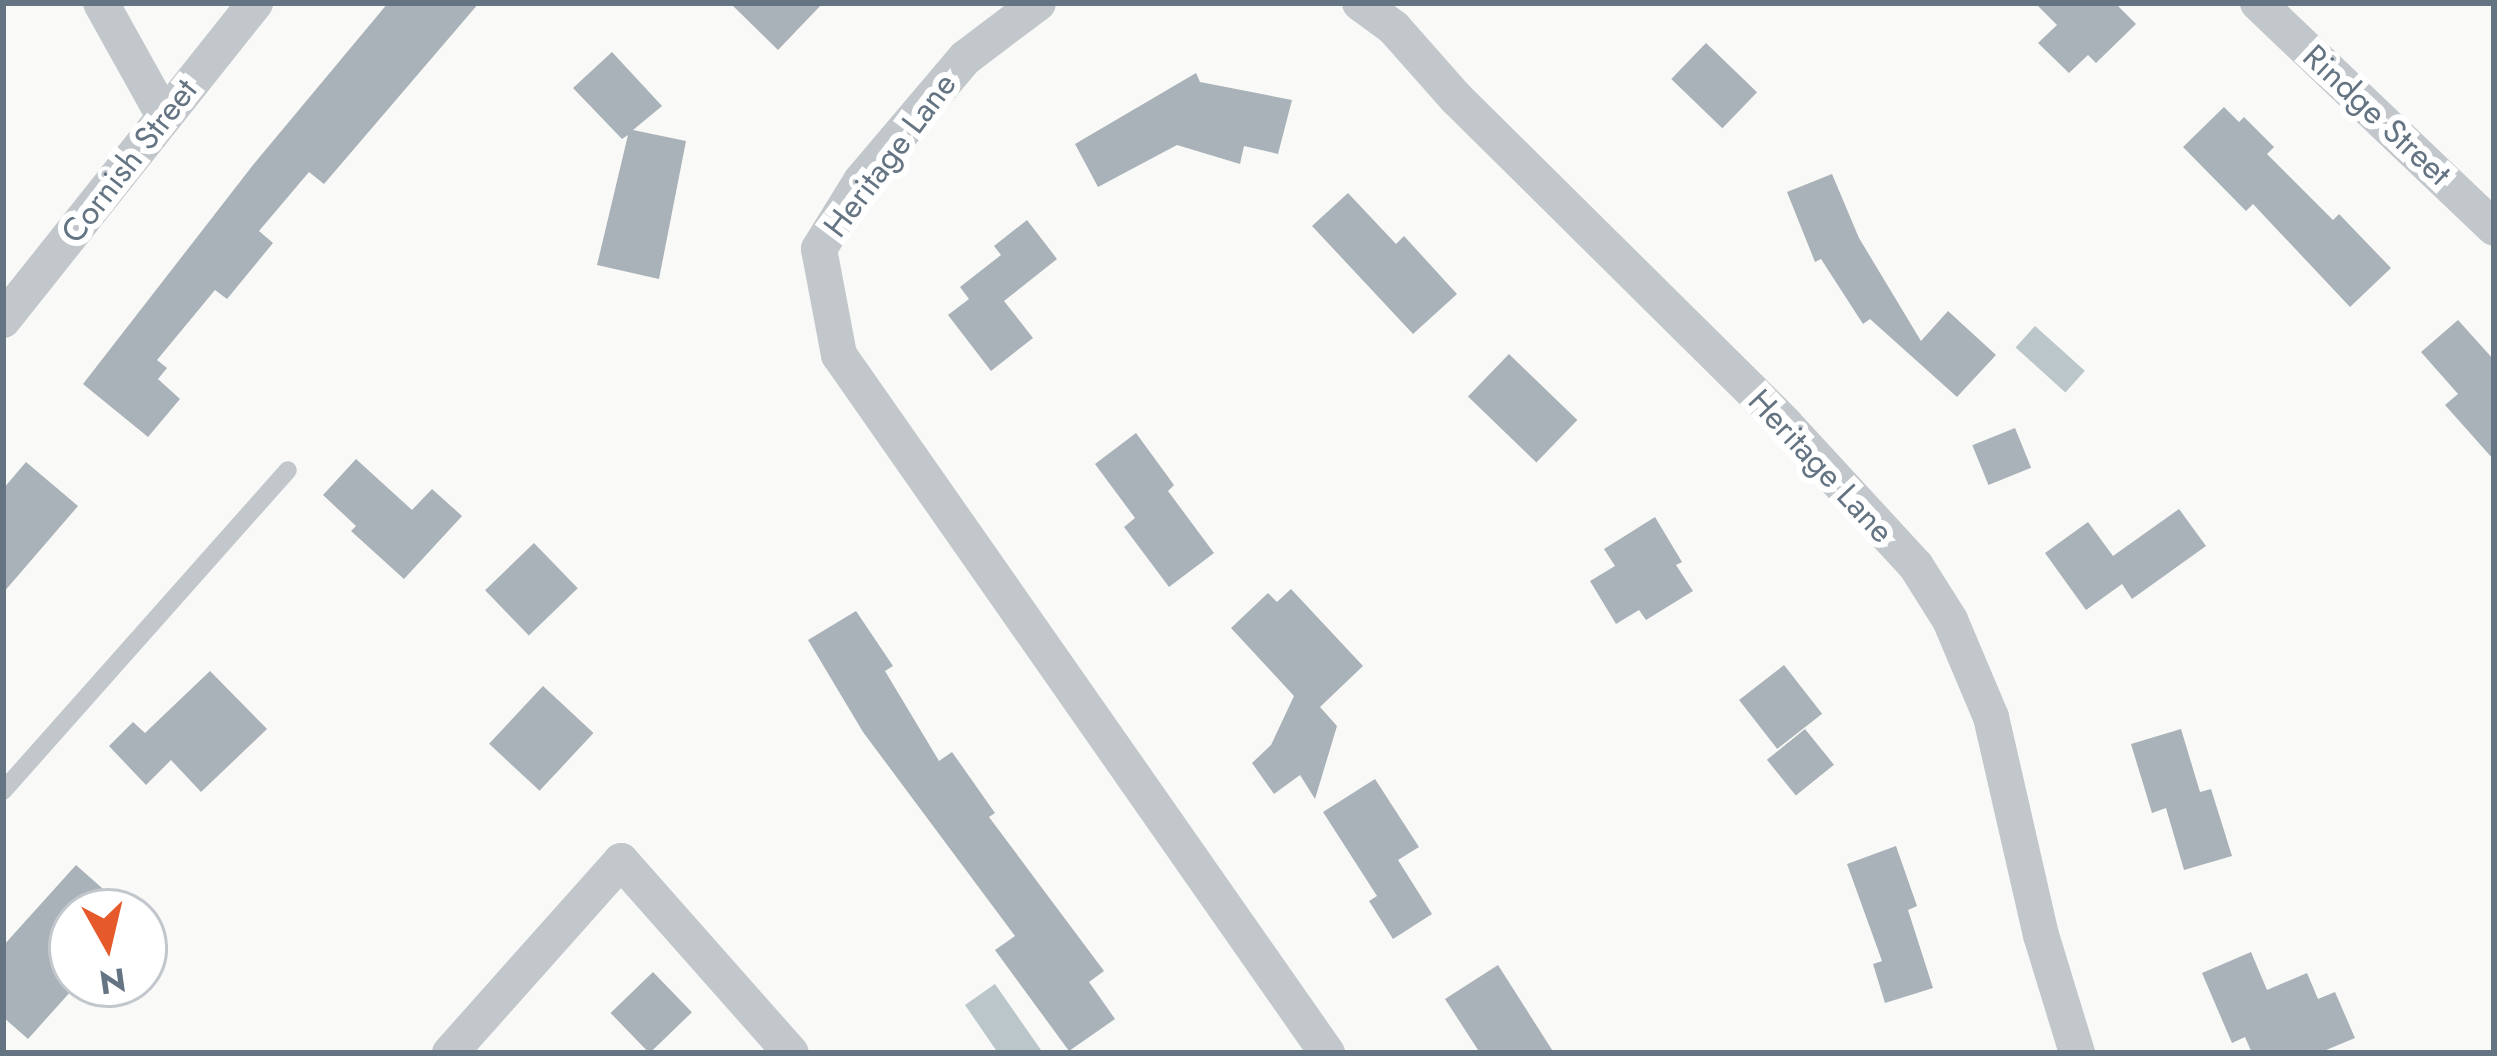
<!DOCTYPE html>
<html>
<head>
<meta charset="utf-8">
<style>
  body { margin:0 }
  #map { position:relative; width:2497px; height:1056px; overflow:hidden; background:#f9f9f7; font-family:Jost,sans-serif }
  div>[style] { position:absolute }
  .water>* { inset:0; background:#bac6ca; transform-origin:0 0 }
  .building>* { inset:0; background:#a9b2b8; transform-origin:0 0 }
  .lane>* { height:18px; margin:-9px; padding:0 9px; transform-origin:9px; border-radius:9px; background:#c2c7cb }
  .street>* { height:36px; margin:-18px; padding:0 18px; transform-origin:18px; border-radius:18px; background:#c2c7cb }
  span { translate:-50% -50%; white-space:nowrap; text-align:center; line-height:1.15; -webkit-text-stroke:12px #fff; paint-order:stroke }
  .street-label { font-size:33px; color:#647482 }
  .frame { position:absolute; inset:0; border:6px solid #647482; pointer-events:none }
  .north { position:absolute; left:48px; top:888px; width:120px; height:120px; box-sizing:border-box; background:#fff; border:3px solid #c1c7cd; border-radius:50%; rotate:172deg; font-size:33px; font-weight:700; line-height:48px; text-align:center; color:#647482 }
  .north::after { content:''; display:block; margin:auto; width:42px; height:54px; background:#e6592a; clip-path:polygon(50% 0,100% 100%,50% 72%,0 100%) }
</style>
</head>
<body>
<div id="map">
  <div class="water">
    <i style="left:2035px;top:326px;width:67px;height:29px;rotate:42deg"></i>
    <i style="clip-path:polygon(995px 984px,1041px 1050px,1036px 1053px,998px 1053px,965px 1005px)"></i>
  </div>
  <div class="building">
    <i style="clip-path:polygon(388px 3px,479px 3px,324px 184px,309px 172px,259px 231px,273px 243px,227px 299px,215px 290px,157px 360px,167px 368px,158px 379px,180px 399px,148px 437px,83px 384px,253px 165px)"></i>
    <i style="clip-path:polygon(730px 3px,823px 3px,778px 50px)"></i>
    <i style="clip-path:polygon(2035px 3px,2115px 3px,2136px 24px,2096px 63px,2088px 55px,2069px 73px,2038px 43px,2057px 25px)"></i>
    <i style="left:1706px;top:43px;width:71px;height:50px;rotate:44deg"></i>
    <i style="clip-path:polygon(612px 52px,662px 106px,633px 130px,686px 141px,659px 279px,597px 265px,628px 135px,622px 139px,573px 88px)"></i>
    <i style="clip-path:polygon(1196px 73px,1200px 82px,1292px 100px,1278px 154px,1244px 146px,1240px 164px,1177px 145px,1098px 187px,1075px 144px)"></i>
    <i style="clip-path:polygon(2224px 107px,2239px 122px,2244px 117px,2274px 147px,2267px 154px,2333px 220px,2339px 214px,2391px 268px,2350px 307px,2253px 204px,2246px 211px,2183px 147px)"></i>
    <i style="clip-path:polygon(1832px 174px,1859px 238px,1921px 341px,1948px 311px,1996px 355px,1957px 397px,1870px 319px,1863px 324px,1821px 259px,1815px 262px,1787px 192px)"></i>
    <i style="clip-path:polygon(1348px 193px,1396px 244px,1404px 236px,1457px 294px,1413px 334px,1312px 226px)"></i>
    <i style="clip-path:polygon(1027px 220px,1057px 259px,1004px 301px,1033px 338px,991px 371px,948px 315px,969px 299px,960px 287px,1001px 255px,994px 246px)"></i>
    <i style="clip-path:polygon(2458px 320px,2494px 360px,2494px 460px,2445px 405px,2458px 394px,2421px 352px)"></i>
    <i style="left:1509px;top:354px;width:95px;height:59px;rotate:44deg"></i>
    <i style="left:2015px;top:428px;width:43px;height:46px;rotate:68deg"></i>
    <i style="clip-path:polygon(1136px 433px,1174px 485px,1168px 491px,1214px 553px,1169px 587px,1124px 527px,1135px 518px,1095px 464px)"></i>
    <i style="clip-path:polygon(356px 459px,412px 510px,432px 489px,462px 516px,404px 579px,351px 531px,356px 526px,323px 495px)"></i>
    <i style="clip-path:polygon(26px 462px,78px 506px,3px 593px,3px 489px)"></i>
    <i style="clip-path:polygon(2179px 509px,2206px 546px,2132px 599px,2122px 584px,2086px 610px,2045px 553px,2088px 522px,2113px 556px)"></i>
    <i style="clip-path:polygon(1655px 517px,1682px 562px,1676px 565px,1693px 591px,1646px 620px,1639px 610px,1616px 624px,1590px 581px,1615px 566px,1604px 549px)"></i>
    <i style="left:534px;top:543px;width:63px;height:68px;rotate:46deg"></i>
    <i style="clip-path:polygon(1291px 589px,1363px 666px,1320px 707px,1337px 726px,1315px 799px,1300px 775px,1274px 794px,1252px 763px,1271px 745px,1294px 696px,1231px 628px,1268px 593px,1277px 602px)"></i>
    <i style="clip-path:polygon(856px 611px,893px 666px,885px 671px,939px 761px,952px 752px,995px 813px,989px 817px,1104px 971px,1089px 982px,1115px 1019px,1069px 1051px,995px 950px,1015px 936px,863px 732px,808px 640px)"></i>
    <i style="left:1784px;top:665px;width:62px;height:57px;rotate:52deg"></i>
    <i style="clip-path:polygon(210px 671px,267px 729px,201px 792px,171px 760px,146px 785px,109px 746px,133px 722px,145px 733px)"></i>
    <i style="left:543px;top:686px;width:69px;height:79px;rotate:43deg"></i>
    <i style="left:1805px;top:729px;width:46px;height:49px;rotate:51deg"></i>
    <i style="clip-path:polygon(2181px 729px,2200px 792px,2211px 789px,2232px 856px,2184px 870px,2166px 808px,2152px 813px,2131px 744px)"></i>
    <i style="clip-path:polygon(1375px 779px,1419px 847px,1398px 860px,1432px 914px,1393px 939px,1369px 901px,1377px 896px,1323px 812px)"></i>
    <i style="clip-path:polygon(1896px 846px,1917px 906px,1908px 910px,1933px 988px,1885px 1003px,1873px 964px,1882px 961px,1847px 864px)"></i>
    <i style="clip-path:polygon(76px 865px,129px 912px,72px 912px,72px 990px,28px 1039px,3px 1017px,3px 946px)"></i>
    <i style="clip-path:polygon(2251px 952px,2267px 990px,2307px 973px,2318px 999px,2335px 992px,2355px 1038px,2319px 1053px,2252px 1053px,2245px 1037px,2232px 1043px,2202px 973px)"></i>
    <i style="clip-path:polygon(1498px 965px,1554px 1053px,1480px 1053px,1445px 999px)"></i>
    <i style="left:653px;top:972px;width:56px;height:59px;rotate:46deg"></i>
  </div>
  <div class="lane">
    <i style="left:3px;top:791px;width:429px;rotate:-48.4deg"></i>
  </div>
  <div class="street">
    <i style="left:101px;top:3px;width:129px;rotate:60.9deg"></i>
    <i style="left:1038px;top:3px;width:91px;rotate:143deg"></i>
    <i style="left:965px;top:58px;width:161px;rotate:130.2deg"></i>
    <i style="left:861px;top:181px;width:80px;rotate:121.7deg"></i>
    <i style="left:819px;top:249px;width:108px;rotate:79.3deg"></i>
    <i style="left:839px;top:355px;width:852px;rotate:55.04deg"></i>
    <i style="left:1360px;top:3px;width:42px;rotate:36.3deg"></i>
    <i style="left:1394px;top:28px;width:94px;rotate:48.5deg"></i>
    <i style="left:1456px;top:98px;width:463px;rotate:44.7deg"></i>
    <i style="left:1785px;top:424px;width:193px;rotate:47.3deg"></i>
    <i style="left:1916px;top:566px;width:64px;rotate:57.8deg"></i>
    <i style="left:1950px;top:620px;width:105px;rotate:67.1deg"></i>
    <i style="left:1991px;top:717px;width:224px;rotate:77.1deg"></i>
    <i style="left:2041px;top:935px;width:123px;rotate:73deg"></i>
    <i style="left:2258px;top:3px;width:326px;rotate:43.6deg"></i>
    <i style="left:3px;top:320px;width:405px;rotate:-51.5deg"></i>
    <i style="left:450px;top:1053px;width:257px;rotate:-48.3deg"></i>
    <i style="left:621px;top:861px;width:256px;rotate:48.5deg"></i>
  </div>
  <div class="street-label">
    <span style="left:2377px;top:115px;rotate:43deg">Rindge Street</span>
    <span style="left:890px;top:155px;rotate:-53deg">Heritage Lane</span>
    <span style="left:129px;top:161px;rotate:-52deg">Cornish Street</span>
    <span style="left:1821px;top:466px;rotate:47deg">Heritage Lane</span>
  </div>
  <div class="frame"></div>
  <div class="north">N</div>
</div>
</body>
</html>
